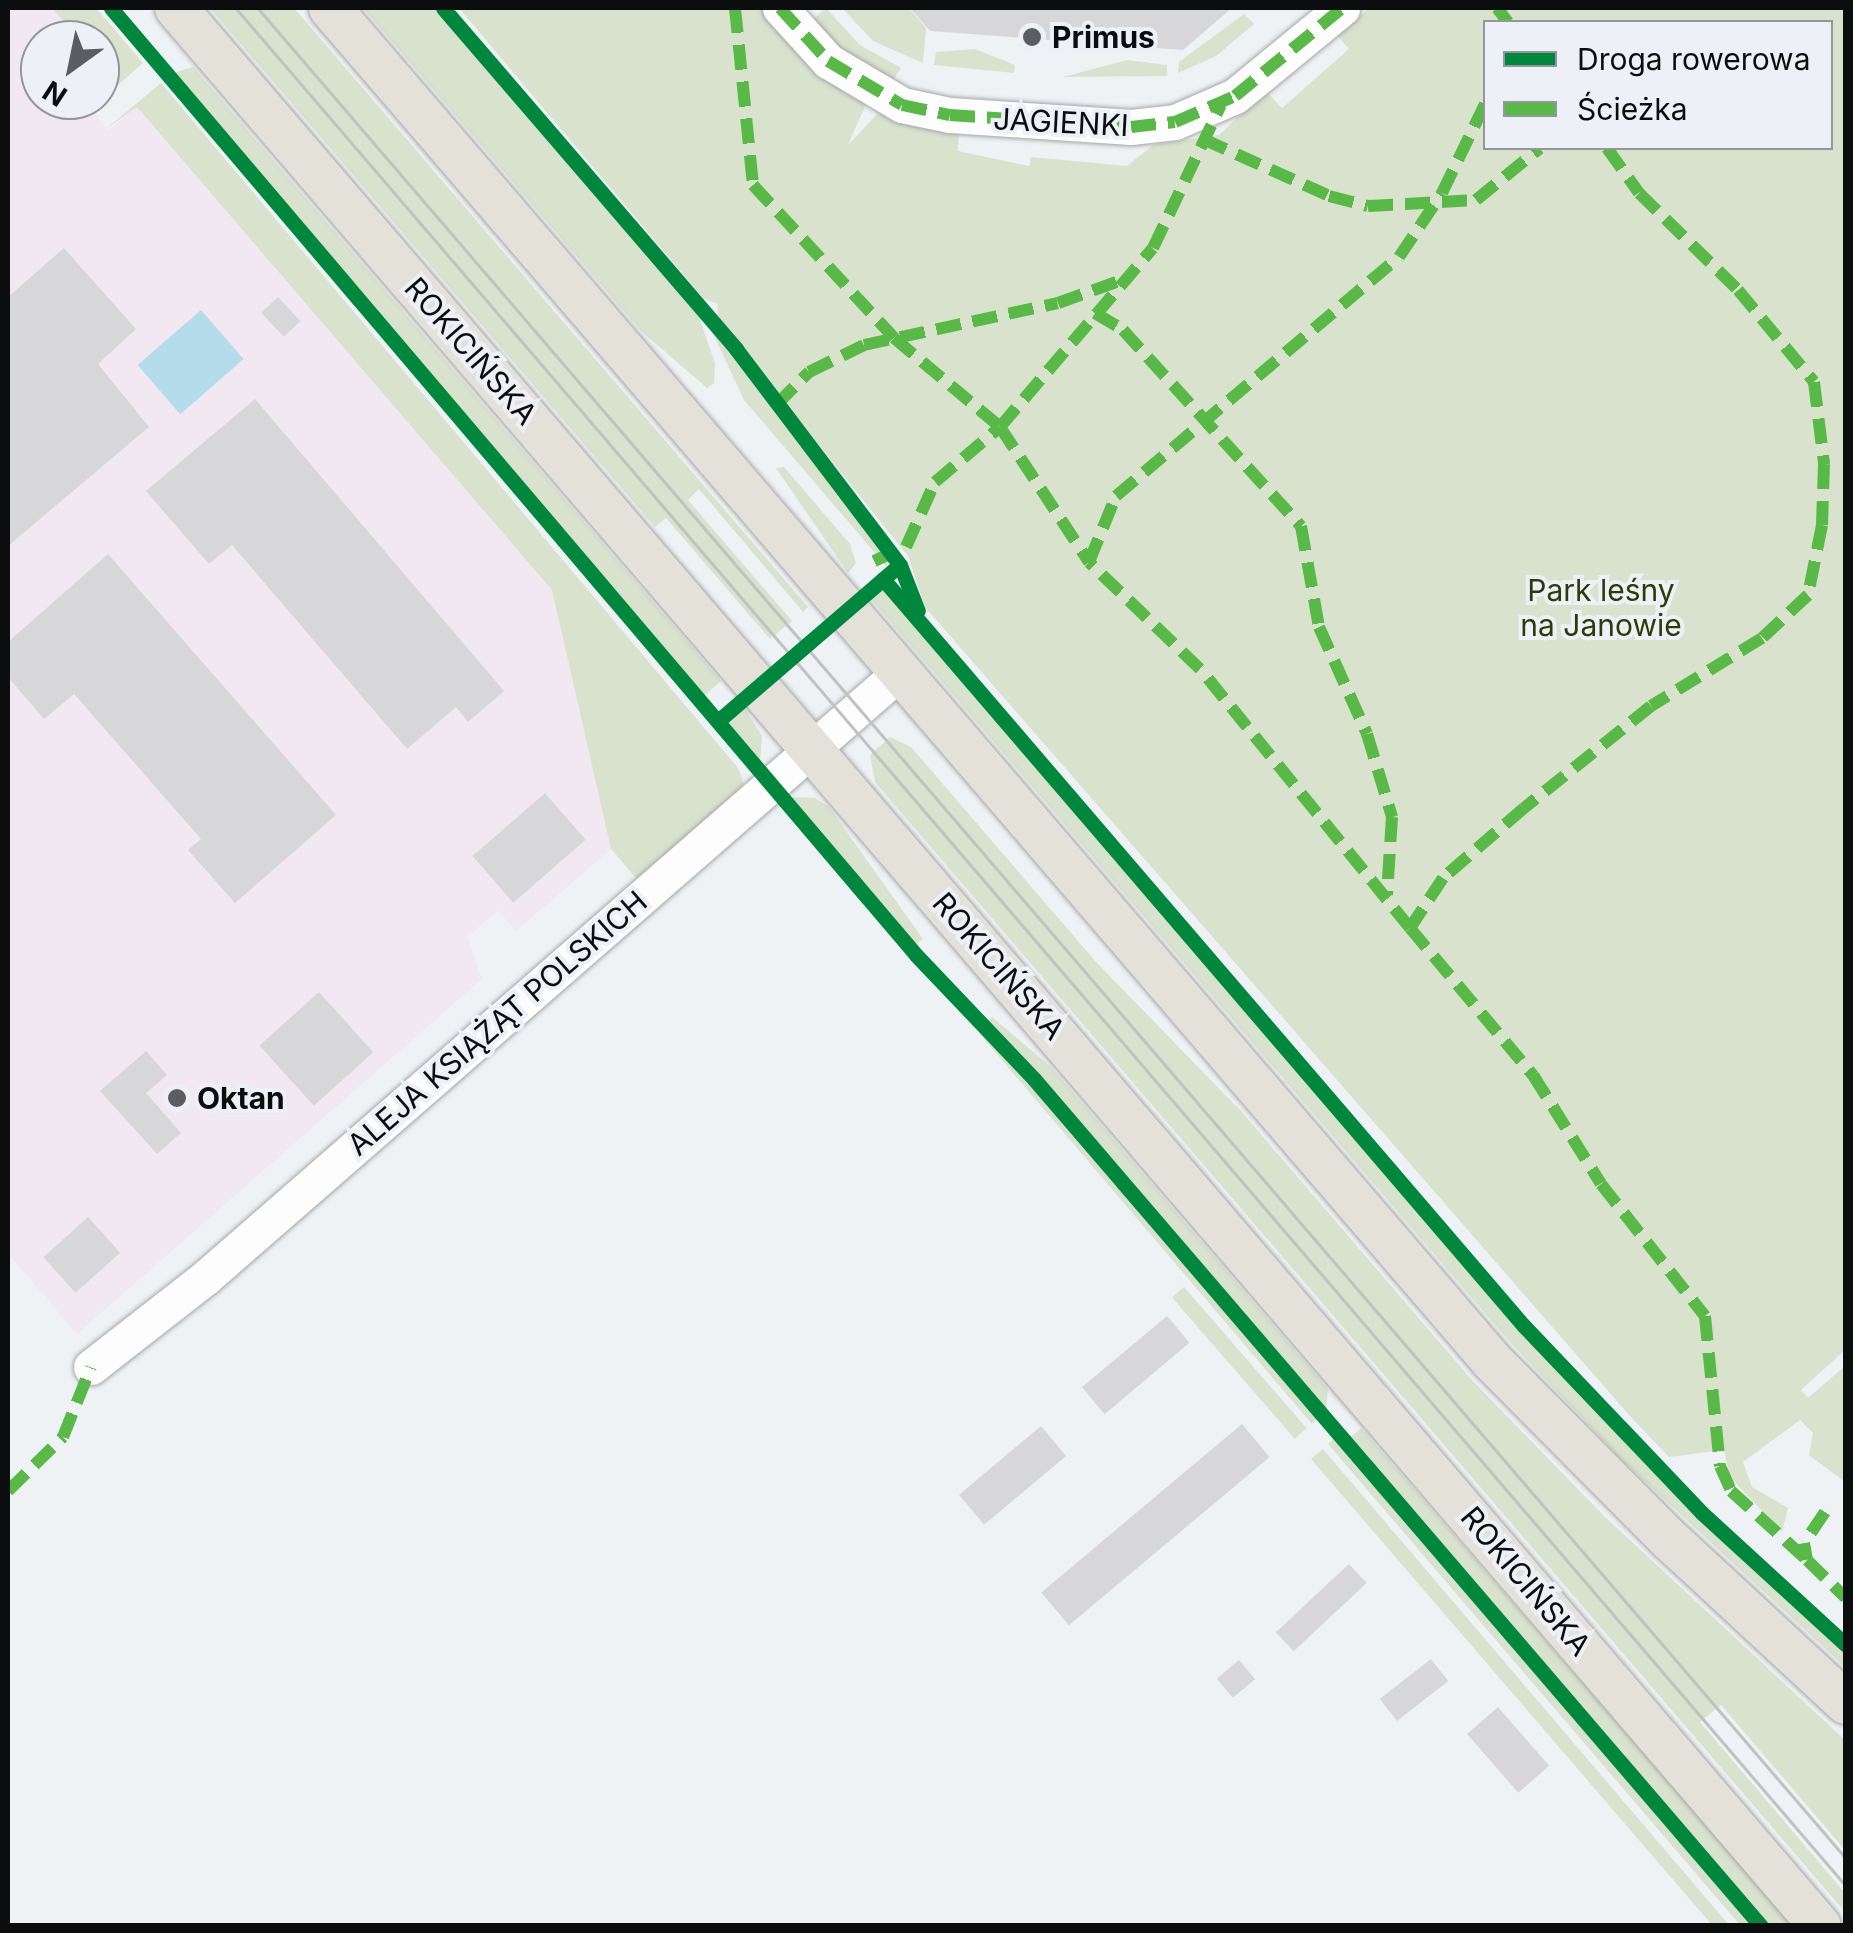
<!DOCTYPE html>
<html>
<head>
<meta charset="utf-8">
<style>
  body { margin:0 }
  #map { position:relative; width:1853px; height:1933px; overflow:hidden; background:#eff2f5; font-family:Inter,sans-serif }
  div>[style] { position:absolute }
  .industrial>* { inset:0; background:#f2e8f1 }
  .green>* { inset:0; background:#d9e2cc; transform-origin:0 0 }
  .water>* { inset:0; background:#b4dcea; transform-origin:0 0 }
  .building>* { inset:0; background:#d7d7d9; transform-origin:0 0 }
  .roads { filter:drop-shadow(0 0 2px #a5a7a9) drop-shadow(0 0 2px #a5a7a9) }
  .minor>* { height:35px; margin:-17.5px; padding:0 17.5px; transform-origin:17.5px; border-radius:17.5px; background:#fdfdfe }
  .major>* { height:42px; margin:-21px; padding:0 21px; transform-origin:21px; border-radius:21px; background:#e4e1d8 }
  .tram>* { height:2.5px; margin:-1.25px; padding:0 1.25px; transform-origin:1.25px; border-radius:1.25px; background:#c0c1c1 }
  .quiet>* { height:12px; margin-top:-6px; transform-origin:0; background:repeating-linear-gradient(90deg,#58b947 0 25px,transparent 0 37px) }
  .cycleway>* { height:15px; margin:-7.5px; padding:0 7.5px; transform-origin:7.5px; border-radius:7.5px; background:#00873e }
  .dots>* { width:28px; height:28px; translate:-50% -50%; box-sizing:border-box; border:5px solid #edf1f7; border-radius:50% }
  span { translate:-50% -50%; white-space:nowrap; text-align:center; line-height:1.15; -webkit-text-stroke:8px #edf1f7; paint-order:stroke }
  .poi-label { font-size:30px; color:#0c0d0f; font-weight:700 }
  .left { translate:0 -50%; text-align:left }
  .street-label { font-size:30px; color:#0c0d0f }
  .park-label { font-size:30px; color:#2f3b06 }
  .frame { position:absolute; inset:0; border:10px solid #0c0d0f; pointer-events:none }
  .legend { position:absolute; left:1483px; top:20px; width:350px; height:130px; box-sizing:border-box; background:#edf1f7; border:2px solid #93969a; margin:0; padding:12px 18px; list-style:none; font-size:30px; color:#0c0d0f }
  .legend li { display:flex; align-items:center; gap:20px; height:50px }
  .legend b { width:50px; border:2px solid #93969a }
  .north { position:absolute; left:20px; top:20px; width:100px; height:100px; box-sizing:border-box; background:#edf1f7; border:2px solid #93969a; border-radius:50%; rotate:213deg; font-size:28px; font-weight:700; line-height:40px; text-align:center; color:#0c0d0f }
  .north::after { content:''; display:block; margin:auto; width:35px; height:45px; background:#5b5d60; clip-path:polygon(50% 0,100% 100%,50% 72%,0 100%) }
</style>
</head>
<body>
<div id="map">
  <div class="industrial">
    <i style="clip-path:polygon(8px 8px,52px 8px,79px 40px,40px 40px,40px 100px,85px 100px,108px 131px,137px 106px,552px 590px,611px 849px,516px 931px,498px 911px,481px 925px,468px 937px,482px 979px,77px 1334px,8px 1254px)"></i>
  </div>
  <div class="green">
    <i style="clip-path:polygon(96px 8px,143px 63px,118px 85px,100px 64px,100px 40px,79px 40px,54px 10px)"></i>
    <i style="clip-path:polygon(210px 8px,294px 8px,808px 607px,803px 612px,699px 489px,688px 500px,792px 621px,770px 639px,666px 518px,655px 527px)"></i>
    <i style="clip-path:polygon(363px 8px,437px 8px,697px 311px,715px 363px,714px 383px,707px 388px,641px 331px)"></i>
    <i style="clip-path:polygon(evenodd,459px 8px,762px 8px,808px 61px,866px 104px,848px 145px,880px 111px,939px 131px,959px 129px,958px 151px,1029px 166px,1031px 157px,1127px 166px,1153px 145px,1219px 135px,1266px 91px,1282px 108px,1349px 49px,1338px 36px,1369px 8px,1845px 8px,1846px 1349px,1801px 1390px,1808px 1398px,1845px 1366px,1845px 1482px,1809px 1455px,1813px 1433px,1800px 1420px,1743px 1462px,1752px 1487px,1788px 1508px,1782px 1532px,1730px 1477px,1724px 1450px,1669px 1457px,1629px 1415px,925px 607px,908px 556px,717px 318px,718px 304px,704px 299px,459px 8px,1486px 22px,1830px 22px,1830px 148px,1486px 148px,1486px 22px)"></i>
    <i style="clip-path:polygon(826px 8px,860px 45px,901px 68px,892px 82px,854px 64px,810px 22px)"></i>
    <i style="clip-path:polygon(842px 8px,909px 8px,926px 28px,923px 63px,873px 41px)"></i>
    <i style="clip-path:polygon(1244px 14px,1254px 24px,1216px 56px,1178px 73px,1179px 62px)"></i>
    <i style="clip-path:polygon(975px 49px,1015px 65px,1014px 73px,934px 65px,936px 52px)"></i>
    <i style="clip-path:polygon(1127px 60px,1167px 65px,1167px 76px,1063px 77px)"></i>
    <i style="clip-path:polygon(193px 67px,721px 681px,703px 697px,173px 73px)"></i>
    <i style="clip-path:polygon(161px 83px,738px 768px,744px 785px,637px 879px,611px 849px,552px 590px,137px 107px,106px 129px)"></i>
    <i style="clip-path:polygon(709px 325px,887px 556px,887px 567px,744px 400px)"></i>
    <i style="clip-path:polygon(784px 467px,850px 544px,856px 563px,848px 573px,776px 468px)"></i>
    <i style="clip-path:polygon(883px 590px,1520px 1330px,1698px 1516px,1845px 1653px,1845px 1667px,1621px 1459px,1509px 1341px,870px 598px)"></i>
    <i style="clip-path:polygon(743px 706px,762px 736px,760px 762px,725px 722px)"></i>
    <i style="clip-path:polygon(890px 737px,911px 747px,1096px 962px,1240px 1110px,1471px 1379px,1604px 1516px,1845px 1740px,1845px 1850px,1721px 1705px,1700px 1722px,1845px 1893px,1845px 1912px,875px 782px,870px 755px)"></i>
    <i style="clip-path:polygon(790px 797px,815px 798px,829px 807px,923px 939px,914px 946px)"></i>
    <i style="clip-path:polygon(992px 1017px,1051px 1067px,1328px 1389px,1326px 1411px,1038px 1076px,983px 1025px)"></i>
    <i style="clip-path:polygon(979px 1033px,1031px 1082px,1319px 1418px,1312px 1424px)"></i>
    <i style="left:1184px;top:1287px;width:187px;height:16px;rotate:49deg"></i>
    <i style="left:1361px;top:1428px;width:655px;height:18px;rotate:49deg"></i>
    <i style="clip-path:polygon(1335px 1438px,1754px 1925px,1740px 1925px,1328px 1444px)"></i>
    <i style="clip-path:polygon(1323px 1449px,1729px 1925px,1712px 1925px,1311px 1459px)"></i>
  </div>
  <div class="water">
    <i style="left:201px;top:310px;width:65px;height:84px;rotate:49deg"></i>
  </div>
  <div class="building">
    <i style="clip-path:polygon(910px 8px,1232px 8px,1183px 50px,930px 31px)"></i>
    <i style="clip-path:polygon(64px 248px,136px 329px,98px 364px,149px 427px,8px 546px,8px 297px)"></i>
    <i style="left:278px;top:297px;width:33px;height:23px;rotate:47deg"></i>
    <i style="clip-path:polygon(255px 399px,504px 691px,468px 722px,456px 707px,407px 749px,232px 545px,209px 564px,146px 491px)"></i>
    <i style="clip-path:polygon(108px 554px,336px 815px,235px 903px,188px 850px,201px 839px,74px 694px,44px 719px,8px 677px,8px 642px)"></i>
    <i style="left:545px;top:793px;width:62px;height:96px;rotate:49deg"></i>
    <i style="left:319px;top:992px;width:81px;height:80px;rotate:48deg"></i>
    <i style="clip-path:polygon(146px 1051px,167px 1075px,146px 1093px,181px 1133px,157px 1154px,100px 1091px)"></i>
    <i style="left:88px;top:1217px;width:48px;height:60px;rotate:48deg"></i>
    <i style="left:1167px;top:1316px;width:35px;height:111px;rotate:50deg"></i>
    <i style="left:1242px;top:1424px;width:43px;height:262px;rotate:50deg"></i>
    <i style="left:1041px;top:1426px;width:39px;height:107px;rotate:50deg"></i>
    <i style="left:1349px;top:1564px;width:26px;height:100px;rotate:47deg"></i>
    <i style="left:1431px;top:1659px;width:28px;height:65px;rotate:52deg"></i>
    <i style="left:1239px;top:1660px;width:25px;height:29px;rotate:50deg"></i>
    <i style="left:1498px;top:1707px;width:78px;height:41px;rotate:49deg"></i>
  </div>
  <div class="roads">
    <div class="minor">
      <i style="left:780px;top:8px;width:72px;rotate:47.8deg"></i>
      <i style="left:828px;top:61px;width:86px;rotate:30.7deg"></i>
      <i style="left:902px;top:105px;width:49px;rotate:11.8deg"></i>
      <i style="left:950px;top:115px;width:181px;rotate:3.8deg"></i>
      <i style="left:1131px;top:127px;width:44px;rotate:-6.5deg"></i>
      <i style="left:1175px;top:122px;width:65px;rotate:-23.4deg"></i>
      <i style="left:1235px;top:96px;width:139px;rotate:-39.4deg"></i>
      <i style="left:91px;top:1367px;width:145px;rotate:-38deg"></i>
      <i style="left:205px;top:1278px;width:921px;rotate:-41.08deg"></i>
    </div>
    <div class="major">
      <i style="left:176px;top:8px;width:2526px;rotate:49.4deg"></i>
      <i style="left:330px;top:8px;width:1783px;rotate:49.34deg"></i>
      <i style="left:1492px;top:1361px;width:252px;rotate:45.2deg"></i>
      <i style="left:1670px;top:1540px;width:240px;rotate:42.8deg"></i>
    </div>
  </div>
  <div class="tram">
    <i style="left:236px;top:8px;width:2474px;rotate:49.39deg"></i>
    <i style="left:258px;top:8px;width:2438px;rotate:49.36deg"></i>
  </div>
  <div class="quiet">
    <i style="left:735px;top:8px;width:178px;rotate:84.2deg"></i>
    <i style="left:753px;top:185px;width:208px;rotate:47.3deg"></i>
    <i style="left:894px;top:338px;width:138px;rotate:40deg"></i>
    <i style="left:1000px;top:427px;width:162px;rotate:56.6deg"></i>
    <i style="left:780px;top:8px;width:72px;rotate:47.8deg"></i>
    <i style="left:828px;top:61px;width:86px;rotate:30.7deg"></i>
    <i style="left:902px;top:105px;width:49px;rotate:11.8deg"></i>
    <i style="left:950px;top:115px;width:181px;rotate:3.8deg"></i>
    <i style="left:1131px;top:127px;width:44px;rotate:-6.5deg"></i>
    <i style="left:1175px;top:122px;width:65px;rotate:-23.4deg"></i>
    <i style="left:1235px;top:96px;width:139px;rotate:-39.4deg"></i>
    <i style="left:1497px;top:8px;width:18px;rotate:52deg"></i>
    <i style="left:1203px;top:139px;width:138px;rotate:24.3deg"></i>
    <i style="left:1329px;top:196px;width:40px;rotate:14.4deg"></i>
    <i style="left:1368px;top:206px;width:108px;rotate:-3.2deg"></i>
    <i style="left:1476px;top:200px;width:82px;rotate:-39.1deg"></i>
    <i style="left:1607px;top:148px;width:55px;rotate:54.6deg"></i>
    <i style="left:1639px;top:193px;width:139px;rotate:44.4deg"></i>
    <i style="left:1738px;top:290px;width:119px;rotate:50.4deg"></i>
    <i style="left:1814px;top:382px;width:83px;rotate:83deg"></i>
    <i style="left:1824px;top:464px;width:61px;rotate:91.9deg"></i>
    <i style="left:1822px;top:525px;width:71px;rotate:101.3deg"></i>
    <i style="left:1808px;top:595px;width:63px;rotate:136.9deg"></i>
    <i style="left:1762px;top:638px;width:130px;rotate:148.5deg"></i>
    <i style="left:1651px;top:706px;width:163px;rotate:141.2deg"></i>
    <i style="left:1524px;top:808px;width:107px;rotate:139.2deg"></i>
    <i style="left:1443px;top:878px;width:60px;rotate:123.4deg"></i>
    <i style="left:1410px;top:928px;width:192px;rotate:50.1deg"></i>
    <i style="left:1533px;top:1075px;width:128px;rotate:58deg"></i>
    <i style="left:1601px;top:1184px;width:168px;rotate:51.8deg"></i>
    <i style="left:1705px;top:1316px;width:151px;rotate:84.3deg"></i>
    <i style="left:1720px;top:1466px;width:27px;rotate:66deg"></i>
    <i style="left:1731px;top:1491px;width:103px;rotate:42.2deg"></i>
    <i style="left:1095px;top:313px;width:33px;rotate:31deg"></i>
    <i style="left:1123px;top:330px;width:265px;rotate:47.8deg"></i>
    <i style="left:1301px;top:526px;width:103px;rotate:79.9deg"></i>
    <i style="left:1319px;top:627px;width:117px;rotate:65.8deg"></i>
    <i style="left:1367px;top:734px;width:87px;rotate:73.2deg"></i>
    <i style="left:1392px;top:817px;width:78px;rotate:93.7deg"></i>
    <i style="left:776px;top:405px;width:47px;rotate:-45deg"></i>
    <i style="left:809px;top:372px;width:61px;rotate:-26.1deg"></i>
    <i style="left:864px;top:345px;width:198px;rotate:-12.2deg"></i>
    <i style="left:1058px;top:303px;width:68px;rotate:-19.8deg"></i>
    <i style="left:874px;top:561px;width:35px;rotate:-24deg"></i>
    <i style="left:906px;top:547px;width:71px;rotate:-66deg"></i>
    <i style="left:935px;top:482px;width:85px;rotate:-40.2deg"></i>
    <i style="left:1000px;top:427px;width:235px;rotate:-49.5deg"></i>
    <i style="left:1153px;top:248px;width:158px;rotate:-64.6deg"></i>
    <i style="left:1410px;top:928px;width:333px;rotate:-129deg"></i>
    <i style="left:1200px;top:669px;width:154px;rotate:-136.1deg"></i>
    <i style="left:1089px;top:562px;width:71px;rotate:-67.8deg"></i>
    <i style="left:1116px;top:496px;width:370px;rotate:-40.2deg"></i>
    <i style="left:1399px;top:257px;width:77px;rotate:-56.1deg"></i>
    <i style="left:1442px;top:193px;width:101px;rotate:-64.2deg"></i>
    <i style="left:8px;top:1491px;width:77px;rotate:-44.5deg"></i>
    <i style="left:63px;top:1437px;width:75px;rotate:-68.2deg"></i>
    <i style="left:1825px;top:1512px;width:37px;rotate:124deg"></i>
    <i style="left:1804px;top:1543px;width:17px;rotate:80deg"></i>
    <i style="left:1807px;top:1560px;width:54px;rotate:44.3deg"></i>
  </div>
  <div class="cycleway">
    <i style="left:111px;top:8px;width:1243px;rotate:49.63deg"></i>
    <i style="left:916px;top:955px;width:171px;rotate:46.4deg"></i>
    <i style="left:1034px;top:1079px;width:1116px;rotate:49.36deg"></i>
    <i style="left:443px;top:8px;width:450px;rotate:49.3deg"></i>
    <i style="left:736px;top:349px;width:271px;rotate:52.8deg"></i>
    <i style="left:900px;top:565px;width:49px;rotate:68.6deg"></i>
    <i style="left:883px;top:579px;width:984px;rotate:49.37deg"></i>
    <i style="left:1524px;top:1326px;width:258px;rotate:46.4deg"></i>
    <i style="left:1702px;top:1513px;width:195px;rotate:42.5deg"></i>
    <i style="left:718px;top:721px;width:235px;rotate:-40.7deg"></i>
  </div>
  <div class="dots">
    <i style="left:1032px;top:37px;background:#5b5d60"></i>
    <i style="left:177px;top:1098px;background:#5b5d60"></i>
  </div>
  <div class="poi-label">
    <span class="left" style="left:1052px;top:37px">Primus</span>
    <span class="left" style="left:197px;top:1098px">Oktan</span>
  </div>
  <div class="street-label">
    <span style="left:1061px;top:122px;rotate:3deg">JAGIENKI</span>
    <span style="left:471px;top:351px;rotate:49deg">ROKICIŃSKA</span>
    <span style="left:999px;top:966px;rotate:49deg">ROKICIŃSKA</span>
    <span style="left:497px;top:1023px;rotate:-41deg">ALEJA KSIĄŻĄT POLSKICH</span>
    <span style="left:1526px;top:1581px;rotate:50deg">ROKICIŃSKA</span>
  </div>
  <div class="park-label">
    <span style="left:1601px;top:607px">Park leśny<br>na Janowie</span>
  </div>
  <div class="frame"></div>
  <ul class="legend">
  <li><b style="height:12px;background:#00873e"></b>Droga rowerowa</li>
  <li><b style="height:12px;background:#58b947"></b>Ścieżka</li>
  </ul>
  <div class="north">N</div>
</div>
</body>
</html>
